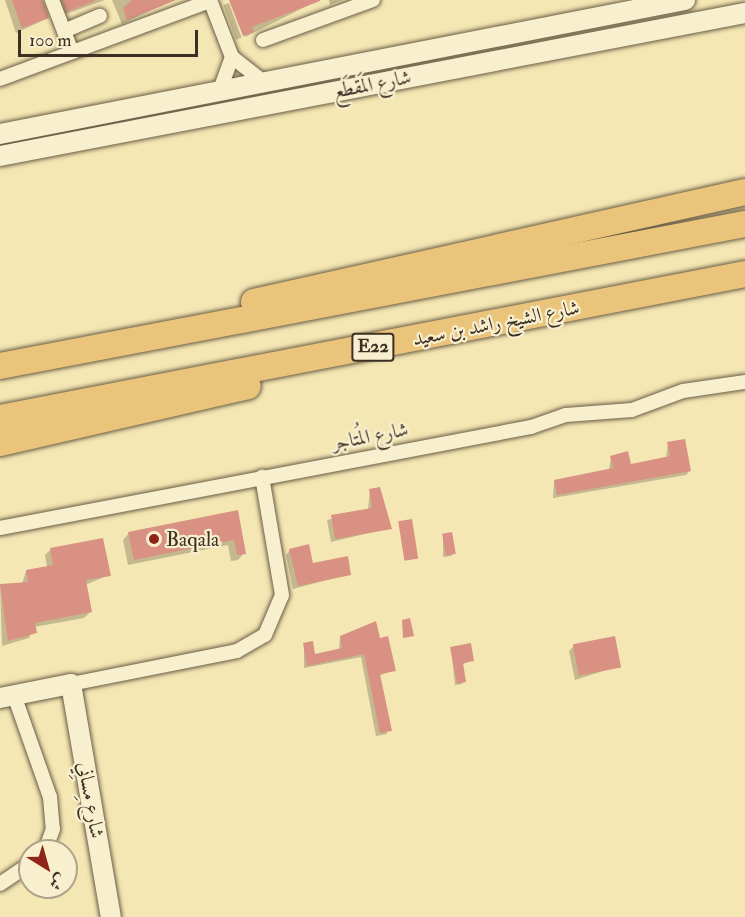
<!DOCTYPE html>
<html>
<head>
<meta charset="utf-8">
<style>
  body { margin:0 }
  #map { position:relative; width:745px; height:917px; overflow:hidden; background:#f5e7b3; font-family:"IM FELL Double Pica",Amiri,serif }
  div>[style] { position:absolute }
  .shadow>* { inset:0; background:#0003; transform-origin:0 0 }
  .building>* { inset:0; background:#d89182; transform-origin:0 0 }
  .roads { filter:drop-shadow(0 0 2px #6a5d47) drop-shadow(0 0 2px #6a5d47) }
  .street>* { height:14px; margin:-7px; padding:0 7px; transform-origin:7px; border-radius:7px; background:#f8efce }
  .secondary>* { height:20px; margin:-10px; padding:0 10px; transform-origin:10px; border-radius:10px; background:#f8efce }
  .highway>* { height:26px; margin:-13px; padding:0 13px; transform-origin:13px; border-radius:13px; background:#eac47a }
  .dots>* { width:16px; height:16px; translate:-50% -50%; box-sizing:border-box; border:3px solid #f8efce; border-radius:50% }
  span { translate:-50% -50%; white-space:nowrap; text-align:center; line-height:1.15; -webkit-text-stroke:4.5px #f8efce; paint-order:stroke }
  .shield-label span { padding:2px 4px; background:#f8efce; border:2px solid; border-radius:4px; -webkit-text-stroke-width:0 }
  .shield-label { font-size:18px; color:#3c2f23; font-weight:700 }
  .street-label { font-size:20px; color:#3c2f23 }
  .poi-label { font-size:20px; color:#3c2f23 }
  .left { translate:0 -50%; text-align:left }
  .north { position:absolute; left:18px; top:839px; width:60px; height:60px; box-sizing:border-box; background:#f8efce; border:2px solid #ada28a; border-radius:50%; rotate:143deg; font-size:16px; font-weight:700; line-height:24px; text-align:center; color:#3c2f23 }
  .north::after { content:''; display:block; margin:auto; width:21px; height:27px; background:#8f2418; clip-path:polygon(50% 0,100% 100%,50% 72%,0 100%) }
  .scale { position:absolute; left:18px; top:30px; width:180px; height:27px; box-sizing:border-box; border:3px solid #3c2f23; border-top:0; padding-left:8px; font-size:18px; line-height:21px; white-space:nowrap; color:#3c2f23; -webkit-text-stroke:4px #f8efce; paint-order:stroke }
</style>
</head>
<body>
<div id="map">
  <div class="shadow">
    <i style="clip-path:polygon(5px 0,42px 0,48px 18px,16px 33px)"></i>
    <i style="clip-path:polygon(54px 0,105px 0,61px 16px)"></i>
    <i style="clip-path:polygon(112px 0,166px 0,167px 3px,122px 24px)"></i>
    <i style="clip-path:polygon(329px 0,343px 0,330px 5px)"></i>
    <i style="clip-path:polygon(230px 2px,236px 0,315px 2px,245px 37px)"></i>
    <i style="left:229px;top:3px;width:37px;height:6px;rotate:70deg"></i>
    <i style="clip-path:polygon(668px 444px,690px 471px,686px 475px,553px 498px,554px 481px,609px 470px,611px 457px,630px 466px,666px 458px)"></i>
    <i style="clip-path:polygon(370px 491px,390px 528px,331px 542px,327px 520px,368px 510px)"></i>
    <i style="clip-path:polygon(236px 512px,244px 553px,238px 560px,231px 561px,228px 545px,128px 565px,123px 540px,129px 533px)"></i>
    <i style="clip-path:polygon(443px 535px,454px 553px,451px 556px,443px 557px)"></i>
    <i style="clip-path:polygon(51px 549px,109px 575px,85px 585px,90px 612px,84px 618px,34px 627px,29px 638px,2px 646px,0 585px,22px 584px,26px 571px,47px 567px,45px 555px)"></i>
    <i style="clip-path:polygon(290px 550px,312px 565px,350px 574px,293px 589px,286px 555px)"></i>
    <i style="clip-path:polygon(340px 637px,378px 640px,394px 670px,379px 676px,387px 734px,376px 736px,361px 657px,304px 668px,304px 645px,314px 656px,339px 650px)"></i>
    <i style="clip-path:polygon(574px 646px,619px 666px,575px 680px,569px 651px)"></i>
    <i style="clip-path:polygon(451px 649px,473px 660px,461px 665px,462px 684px,455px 685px)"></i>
  </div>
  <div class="building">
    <i style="clip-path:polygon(12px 0,43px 0,49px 18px,22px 28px)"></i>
    <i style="clip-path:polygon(62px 0,95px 0,95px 1px,66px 12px)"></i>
    <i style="clip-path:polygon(132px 0,176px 0,127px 20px,123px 8px)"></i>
    <i style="clip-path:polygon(229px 0,320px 0,320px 1px,252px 27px,254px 32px,243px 36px)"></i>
    <i style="clip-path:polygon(685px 439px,691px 471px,557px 495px,554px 480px,613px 468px,610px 456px,628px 451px,631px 464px,670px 456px,667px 442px)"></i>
    <i style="clip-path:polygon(380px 487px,392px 529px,335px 539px,331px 515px,372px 508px,369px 489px)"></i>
    <i style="clip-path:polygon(238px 510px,246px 554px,237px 555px,234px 540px,134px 560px,128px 532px)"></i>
    <i style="left:412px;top:519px;width:40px;height:14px;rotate:81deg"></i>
    <i style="left:452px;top:532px;width:22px;height:10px;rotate:80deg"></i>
    <i style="clip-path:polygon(103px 538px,111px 576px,86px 580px,92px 612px,35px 623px,37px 633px,8px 641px,0 584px,28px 582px,26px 570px,53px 565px,50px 548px)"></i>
    <i style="clip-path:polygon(309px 544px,313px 563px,348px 556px,351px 575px,298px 586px,289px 549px)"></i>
    <i style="clip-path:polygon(410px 618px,414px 636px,403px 638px,402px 620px)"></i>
    <i style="clip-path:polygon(376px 621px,380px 638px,388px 636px,396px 671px,380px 674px,392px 731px,380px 733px,364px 654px,307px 666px,303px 643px,313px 641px,315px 654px,342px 648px,340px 636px)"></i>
    <i style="left:615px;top:636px;width:32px;height:43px;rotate:79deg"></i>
    <i style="clip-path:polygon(471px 643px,474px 661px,463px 663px,466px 682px,457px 684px,450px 647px)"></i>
  </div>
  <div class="roads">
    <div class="street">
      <i style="left:52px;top:0;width:56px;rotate:69deg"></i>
      <i style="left:210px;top:0;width:61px;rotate:68.9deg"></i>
      <i style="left:232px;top:57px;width:37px;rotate:110deg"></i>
      <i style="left:64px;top:31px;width:39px;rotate:-23deg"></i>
      <i style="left:263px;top:40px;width:117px;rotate:-20deg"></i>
      <i style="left:232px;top:57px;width:42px;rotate:38.2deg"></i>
      <i style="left:0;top:79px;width:224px;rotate:-20.4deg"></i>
      <i style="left:0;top:528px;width:541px;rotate:-10.77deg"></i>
      <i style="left:531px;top:427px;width:37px;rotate:-19deg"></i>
      <i style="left:566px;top:415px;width:66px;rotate:-4.3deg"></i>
      <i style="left:632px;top:410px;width:54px;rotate:-20.4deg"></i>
      <i style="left:683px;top:391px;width:63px;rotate:-8.3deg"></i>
      <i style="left:71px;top:684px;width:169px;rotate:-11.2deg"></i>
      <i style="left:237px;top:651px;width:32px;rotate:-30deg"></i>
      <i style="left:265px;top:635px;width:43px;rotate:-67deg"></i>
      <i style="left:282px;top:595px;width:120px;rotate:-99.6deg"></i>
      <i style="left:14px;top:695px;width:108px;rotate:70.6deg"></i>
      <i style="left:50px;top:797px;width:32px;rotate:85deg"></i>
      <i style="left:53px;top:829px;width:23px;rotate:110deg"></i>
      <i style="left:0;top:884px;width:36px;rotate:-34deg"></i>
    </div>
    <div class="secondary">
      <i style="left:0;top:134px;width:698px;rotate:-11.07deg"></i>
      <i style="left:0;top:156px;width:759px;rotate:-10.87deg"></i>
      <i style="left:0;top:698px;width:72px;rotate:-11.2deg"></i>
      <i style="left:71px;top:684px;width:236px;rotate:80.3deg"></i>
    </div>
    <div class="highway">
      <i style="left:254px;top:302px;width:503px;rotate:-12.63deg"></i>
      <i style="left:0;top:366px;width:758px;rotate:-10.79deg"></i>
      <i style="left:0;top:418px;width:759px;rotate:-10.94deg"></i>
      <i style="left:0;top:443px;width:254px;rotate:-12.9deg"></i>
    </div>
  </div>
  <div class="dots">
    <i style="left:154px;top:539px;background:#8f2418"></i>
  </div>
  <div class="shield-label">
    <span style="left:373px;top:347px">E22</span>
  </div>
  <div class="street-label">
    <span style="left:372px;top:84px;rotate:-11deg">شارع المَقطَع</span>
    <span style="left:496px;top:323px;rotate:-11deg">شارع الشيخ راشد بن سعيد</span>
    <span style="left:370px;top:436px;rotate:-11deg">شارع المُتاجر</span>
    <span style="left:91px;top:800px;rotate:80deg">شارع مِسانِي</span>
  </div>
  <div class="poi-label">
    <span class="left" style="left:166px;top:539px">Baqala</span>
  </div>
  <div class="north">ش</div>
  <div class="scale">100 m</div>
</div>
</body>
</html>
